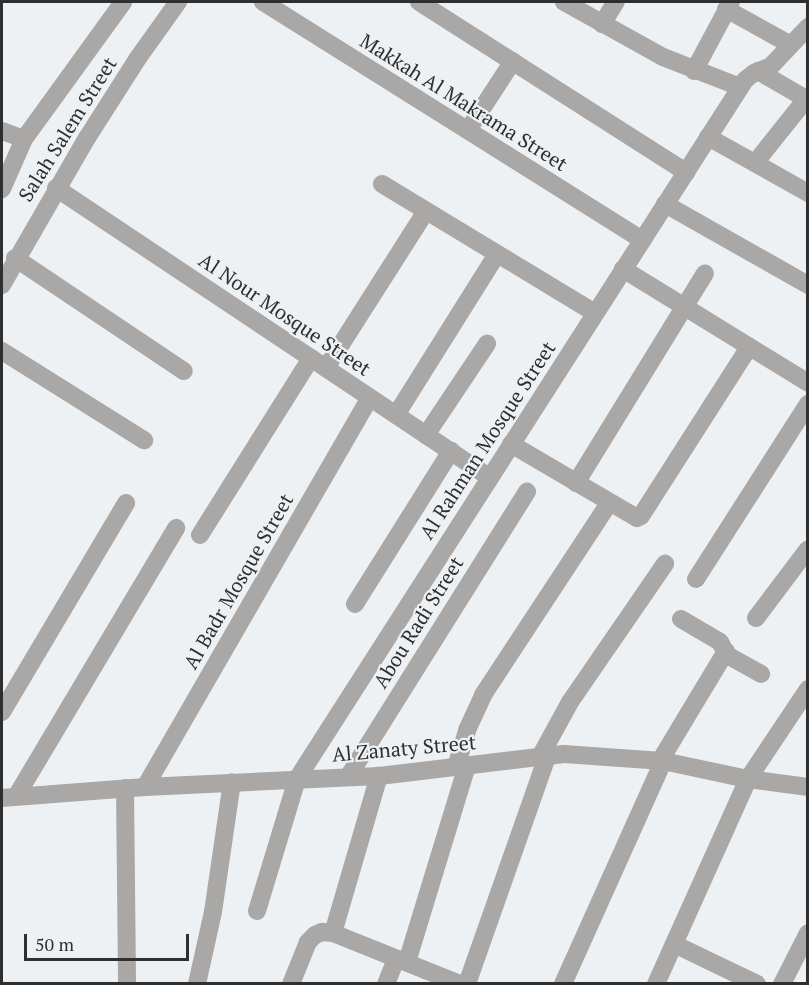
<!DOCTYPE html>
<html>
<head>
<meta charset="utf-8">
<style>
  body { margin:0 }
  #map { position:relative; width:809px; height:985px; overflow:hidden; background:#eef1f3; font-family:"PT Serif",serif }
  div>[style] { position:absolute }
  .minor>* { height:18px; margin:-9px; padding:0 9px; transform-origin:9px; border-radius:9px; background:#a9a8a7 }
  span { translate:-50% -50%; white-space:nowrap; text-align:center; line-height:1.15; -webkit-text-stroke:4.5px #eef1f3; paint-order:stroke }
  .street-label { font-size:20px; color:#2e2f30 }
  .frame { position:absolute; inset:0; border:3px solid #2e2f30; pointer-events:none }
  .scale { position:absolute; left:24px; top:934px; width:165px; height:27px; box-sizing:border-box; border:3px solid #2e2f30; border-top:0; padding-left:8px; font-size:18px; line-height:21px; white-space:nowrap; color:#2e2f30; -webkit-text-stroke:4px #eef1f3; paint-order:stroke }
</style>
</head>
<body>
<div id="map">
  <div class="minor">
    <i style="left:263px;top:2px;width:448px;rotate:32.1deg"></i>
    <i style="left:419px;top:2px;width:317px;rotate:32.5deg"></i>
    <i style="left:564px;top:2px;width:113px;rotate:29.1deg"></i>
    <i style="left:663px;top:57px;width:83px;rotate:21.3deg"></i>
    <i style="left:726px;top:9px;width:74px;rotate:29deg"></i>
    <i style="left:602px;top:24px;width:26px;rotate:-58deg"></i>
    <i style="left:694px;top:71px;width:78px;rotate:-61.8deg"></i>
    <i style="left:758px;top:71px;width:58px;rotate:30.1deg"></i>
    <i style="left:468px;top:130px;width:82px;rotate:-56.9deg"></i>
    <i style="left:2px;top:131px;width:23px;rotate:20deg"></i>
    <i style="left:708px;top:137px;width:115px;rotate:29.2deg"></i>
    <i style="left:755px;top:163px;width:82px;rotate:-51.4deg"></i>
    <i style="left:382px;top:184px;width:249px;rotate:31.2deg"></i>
    <i style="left:56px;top:188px;width:521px;rotate:33.72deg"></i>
    <i style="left:2px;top:189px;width:55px;rotate:-66.3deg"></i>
    <i style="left:24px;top:139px;width:169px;rotate:-54.1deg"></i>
    <i style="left:665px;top:204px;width:164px;rotate:29.5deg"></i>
    <i style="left:15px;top:258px;width:203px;rotate:33.8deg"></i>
    <i style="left:623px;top:269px;width:217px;rotate:31.6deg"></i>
    <i style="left:2px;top:285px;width:170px;rotate:-60deg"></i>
    <i style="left:87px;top:138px;width:95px;rotate:-57.5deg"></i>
    <i style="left:138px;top:58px;width:69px;rotate:-54.5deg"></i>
    <i style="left:2px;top:351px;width:168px;rotate:32.1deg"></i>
    <i style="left:326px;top:368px;width:186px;rotate:-57.5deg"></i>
    <i style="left:396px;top:415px;width:190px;rotate:-57.9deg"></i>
    <i style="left:426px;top:435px;width:110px;rotate:-56.2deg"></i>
    <i style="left:511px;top:444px;width:146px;rotate:30.4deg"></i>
    <i style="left:637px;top:518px;width:4px;rotate:-27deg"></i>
    <i style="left:641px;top:516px;width:201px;rotate:-57.4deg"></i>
    <i style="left:576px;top:483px;width:246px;rotate:-58.4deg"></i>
    <i style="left:200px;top:535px;width:209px;rotate:-57.9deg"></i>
    <i style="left:696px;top:579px;width:208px;rotate:-57.4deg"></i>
    <i style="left:355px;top:604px;width:181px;rotate:-57.9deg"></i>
    <i style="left:756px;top:618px;width:86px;rotate:-53deg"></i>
    <i style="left:681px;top:619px;width:45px;rotate:30.5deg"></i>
    <i style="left:720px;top:642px;width:15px;rotate:62deg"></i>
    <i style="left:727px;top:655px;width:39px;rotate:29deg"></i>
    <i style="left:2px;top:712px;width:243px;rotate:-59.3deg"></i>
    <i style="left:541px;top:755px;width:60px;rotate:-61.3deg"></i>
    <i style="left:570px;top:702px;width:168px;rotate:-55.5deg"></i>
    <i style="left:660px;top:761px;width:128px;rotate:-59deg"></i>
    <i style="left:456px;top:767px;width:39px;rotate:-73deg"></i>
    <i style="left:467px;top:730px;width:38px;rotate:-65deg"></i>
    <i style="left:483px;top:695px;width:230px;rotate:-56.7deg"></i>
    <i style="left:348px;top:777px;width:337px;rotate:-57.9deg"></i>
    <i style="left:145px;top:787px;width:449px;rotate:-60deg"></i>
    <i style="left:125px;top:788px;width:195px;rotate:89.4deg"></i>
    <i style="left:17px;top:795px;width:311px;rotate:-59.2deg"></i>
    <i style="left:2px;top:798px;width:143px;rotate:-4.4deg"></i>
    <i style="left:145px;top:787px;width:234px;rotate:-2.7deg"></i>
    <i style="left:379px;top:776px;width:186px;rotate:-6.8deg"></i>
    <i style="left:564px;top:754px;width:99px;rotate:4deg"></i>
    <i style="left:663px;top:761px;width:87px;rotate:12deg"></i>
    <i style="left:748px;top:779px;width:61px;rotate:7.6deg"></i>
    <i style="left:257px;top:911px;width:138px;rotate:-73.1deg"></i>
    <i style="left:297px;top:779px;width:830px;rotate:-57.34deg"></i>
    <i style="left:745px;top:80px;width:11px;rotate:-38deg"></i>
    <i style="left:754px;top:73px;width:18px;rotate:-22deg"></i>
    <i style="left:771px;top:66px;width:54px;rotate:-46.5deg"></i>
    <i style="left:333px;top:933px;width:164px;rotate:-73.7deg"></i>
    <i style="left:674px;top:944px;width:92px;rotate:25.7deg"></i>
    <i style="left:407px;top:962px;width:205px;rotate:-73deg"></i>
    <i style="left:197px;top:984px;width:74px;rotate:-77.5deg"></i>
    <i style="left:213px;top:912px;width:131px;rotate:-81.7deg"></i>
    <i style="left:291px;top:984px;width:45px;rotate:-68deg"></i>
    <i style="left:308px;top:942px;width:10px;rotate:-45deg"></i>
    <i style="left:315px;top:935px;width:8px;rotate:-23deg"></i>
    <i style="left:322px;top:932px;width:11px;rotate:5deg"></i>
    <i style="left:333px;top:933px;width:137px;rotate:21.9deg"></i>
    <i style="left:386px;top:984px;width:27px;rotate:-68deg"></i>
    <i style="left:467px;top:984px;width:244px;rotate:-70.6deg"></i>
    <i style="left:563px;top:984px;width:244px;rotate:-65.8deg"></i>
    <i style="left:656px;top:984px;width:225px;rotate:-65.8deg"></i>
    <i style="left:748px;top:779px;width:108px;rotate:-56.3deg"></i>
    <i style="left:782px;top:984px;width:57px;rotate:-63deg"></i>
  </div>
  <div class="street-label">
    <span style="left:464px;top:102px;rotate:32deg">Makkah Al Makrama Street</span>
    <span style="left:67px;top:129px;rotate:-58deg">Salah Salem Street</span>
    <span style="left:285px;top:314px;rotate:34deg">Al Nour Mosque Street</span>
    <span style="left:487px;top:440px;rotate:-57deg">Al Rahman Mosque Street</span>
    <span style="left:238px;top:581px;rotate:-60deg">Al Badr Mosque Street</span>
    <span style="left:418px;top:622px;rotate:-58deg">Abou Radi Street</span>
    <span style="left:404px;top:748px;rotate:-5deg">Al Zanaty Street</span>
  </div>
  <div class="frame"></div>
  <div class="scale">50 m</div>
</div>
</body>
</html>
